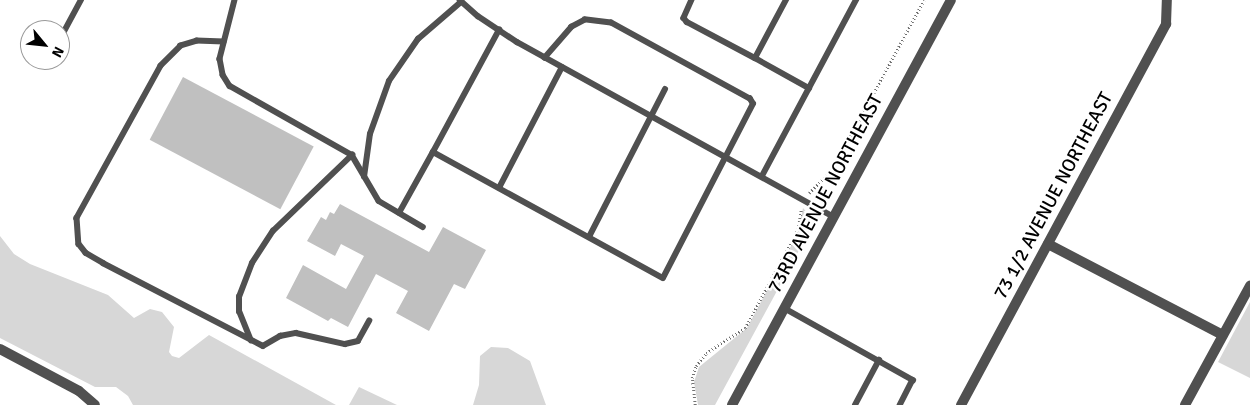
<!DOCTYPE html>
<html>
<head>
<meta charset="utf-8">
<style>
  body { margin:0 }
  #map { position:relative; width:1250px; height:405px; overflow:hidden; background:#fff; font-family:Signika,sans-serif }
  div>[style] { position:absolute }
  .green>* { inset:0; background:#d7d7d7 }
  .building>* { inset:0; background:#c0c0c0; transform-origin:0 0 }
  .path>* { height:2.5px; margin-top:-1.25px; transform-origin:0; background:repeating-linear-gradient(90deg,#727272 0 1px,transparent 0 3.5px) }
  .service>* { height:5.5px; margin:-2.75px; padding:0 2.75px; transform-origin:2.75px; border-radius:2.75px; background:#505050 }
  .minor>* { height:10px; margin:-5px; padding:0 5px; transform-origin:5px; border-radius:5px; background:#505050 }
  .tertiary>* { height:10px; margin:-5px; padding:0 5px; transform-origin:5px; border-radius:5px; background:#505050 }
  span { translate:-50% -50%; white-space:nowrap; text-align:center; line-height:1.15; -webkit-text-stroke:4.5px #fff; paint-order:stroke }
  .street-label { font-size:19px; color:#000 }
  .north { position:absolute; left:20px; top:20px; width:50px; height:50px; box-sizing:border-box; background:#fff; border:1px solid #999; border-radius:50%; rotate:118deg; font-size:14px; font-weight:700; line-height:20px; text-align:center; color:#000 }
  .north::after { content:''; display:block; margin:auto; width:18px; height:22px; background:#000; clip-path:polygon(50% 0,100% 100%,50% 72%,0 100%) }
</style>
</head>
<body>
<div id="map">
  <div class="green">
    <i style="clip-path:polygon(803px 208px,810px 216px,809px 232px,715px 405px,698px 405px,694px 382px,699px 367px,747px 328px,798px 233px)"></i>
    <i style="clip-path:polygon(0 236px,14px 254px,30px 264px,108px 295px,134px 318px,150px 309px,162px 312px,174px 327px,169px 352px,172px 356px,179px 358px,209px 335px,336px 405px,133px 405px,128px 396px,116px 387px,95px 387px,0 338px)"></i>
    <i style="clip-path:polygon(1250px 302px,1250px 378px,1218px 362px)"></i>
    <i style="clip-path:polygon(491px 347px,508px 348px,530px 361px,546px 405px,473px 405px,479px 385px,480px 356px)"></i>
    <i style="clip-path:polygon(359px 387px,397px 405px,349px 405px)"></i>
  </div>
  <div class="building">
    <i style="left:183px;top:77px;width:148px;height:71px;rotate:28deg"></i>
    <i style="clip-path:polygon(340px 204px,429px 252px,443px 227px,486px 250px,465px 289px,454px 284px,429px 331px,396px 313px,408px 291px,376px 274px,348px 327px,331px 318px,328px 321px,286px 298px,303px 265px,346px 289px,364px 256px,341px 244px,335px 256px,307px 241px,321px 217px,326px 220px,330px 212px,334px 214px)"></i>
  </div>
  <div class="path">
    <i style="left:809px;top:193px;width:33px;rotate:-45deg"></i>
    <i style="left:832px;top:170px;width:193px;rotate:-61.6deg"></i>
    <i style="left:695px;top:405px;width:27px;rotate:-96deg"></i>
    <i style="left:692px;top:378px;width:13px;rotate:-72deg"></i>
    <i style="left:696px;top:366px;width:16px;rotate:-52deg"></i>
    <i style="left:706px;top:353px;width:46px;rotate:-32.7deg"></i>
    <i style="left:745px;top:328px;width:112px;rotate:-61.8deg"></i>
    <i style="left:798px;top:229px;width:20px;rotate:-81deg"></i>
  </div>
  <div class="service">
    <i style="left:235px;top:0;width:61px;rotate:104.3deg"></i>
    <i style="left:220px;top:59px;width:16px;rotate:79deg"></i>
    <i style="left:223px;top:75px;width:13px;rotate:58deg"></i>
    <i style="left:230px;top:86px;width:140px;rotate:29.5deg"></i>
    <i style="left:352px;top:155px;width:53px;rotate:59.6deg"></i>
    <i style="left:379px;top:201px;width:51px;rotate:30.6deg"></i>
    <i style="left:460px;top:0;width:24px;rotate:42deg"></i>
    <i style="left:478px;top:16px;width:47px;rotate:33.7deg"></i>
    <i style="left:517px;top:42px;width:362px;rotate:28.9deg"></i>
    <i style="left:692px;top:0;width:20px;rotate:114deg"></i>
    <i style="left:684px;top:18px;width:5px;rotate:53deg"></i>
    <i style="left:687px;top:22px;width:77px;rotate:27.9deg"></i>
    <i style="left:755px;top:58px;width:66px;rotate:-61.9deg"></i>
    <i style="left:60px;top:39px;width:44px;rotate:-61.7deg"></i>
    <i style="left:224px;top:42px;width:27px;rotate:-178deg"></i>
    <i style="left:197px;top:41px;width:17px;rotate:163deg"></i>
    <i style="left:181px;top:46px;width:28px;rotate:135deg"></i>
    <i style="left:161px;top:66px;width:174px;rotate:118.9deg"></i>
    <i style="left:77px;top:218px;width:26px;rotate:86deg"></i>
    <i style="left:79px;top:244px;width:11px;rotate:52deg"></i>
    <i style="left:86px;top:253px;width:20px;rotate:30deg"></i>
    <i style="left:103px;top:263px;width:180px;rotate:27.4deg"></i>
    <i style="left:263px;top:346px;width:20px;rotate:-30deg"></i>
    <i style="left:280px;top:336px;width:16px;rotate:-11deg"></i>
    <i style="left:296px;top:333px;width:50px;rotate:12.7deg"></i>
    <i style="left:345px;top:344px;width:13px;rotate:-13deg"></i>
    <i style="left:358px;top:341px;width:23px;rotate:-61deg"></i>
    <i style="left:755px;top:58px;width:62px;rotate:29.1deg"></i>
    <i style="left:433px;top:152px;width:139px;rotate:-61.6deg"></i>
    <i style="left:762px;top:176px;width:200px;rotate:-61.9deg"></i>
    <i style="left:364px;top:177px;width:43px;rotate:-82.1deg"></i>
    <i style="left:370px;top:134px;width:56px;rotate:-70.3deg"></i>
    <i style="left:389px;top:81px;width:51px;rotate:-55.4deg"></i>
    <i style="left:418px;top:39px;width:57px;rotate:-40.7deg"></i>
    <i style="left:499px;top:188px;width:136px;rotate:-62.5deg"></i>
    <i style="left:399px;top:213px;width:70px;rotate:-60.9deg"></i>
    <i style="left:433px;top:152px;width:262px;rotate:28.7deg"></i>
    <i style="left:663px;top:278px;width:196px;rotate:-62.7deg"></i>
    <i style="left:753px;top:104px;width:6px;rotate:-121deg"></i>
    <i style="left:750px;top:99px;width:158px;rotate:-151.3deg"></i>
    <i style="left:611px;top:23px;width:26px;rotate:-173deg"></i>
    <i style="left:585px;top:20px;width:15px;rotate:152deg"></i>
    <i style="left:572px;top:27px;width:41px;rotate:131.1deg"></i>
    <i style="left:589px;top:237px;width:166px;rotate:-62.8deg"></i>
    <i style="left:784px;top:308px;width:148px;rotate:29.2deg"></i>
    <i style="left:913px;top:380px;width:28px;rotate:117deg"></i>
    <i style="left:251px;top:341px;width:31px;rotate:-112deg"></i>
    <i style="left:239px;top:312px;width:15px;rotate:-90deg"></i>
    <i style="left:239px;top:297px;width:36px;rotate:-69deg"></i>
    <i style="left:252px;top:263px;width:38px;rotate:-57deg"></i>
    <i style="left:273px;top:231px;width:110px;rotate:-43.9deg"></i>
    <i style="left:855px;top:405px;width:51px;rotate:-61.9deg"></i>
  </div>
  <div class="minor">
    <i style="left:1048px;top:244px;width:197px;rotate:27.5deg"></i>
    <i style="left:0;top:349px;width:89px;rotate:28deg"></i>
    <i style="left:79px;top:391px;width:21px;rotate:41deg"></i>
    <i style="left:961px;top:405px;width:433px;rotate:-61.7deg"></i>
    <i style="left:1166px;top:24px;width:24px;rotate:-88deg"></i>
    <i style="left:1185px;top:405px;width:136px;rotate:-61.4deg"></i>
  </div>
  <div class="tertiary">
    <i style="left:732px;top:405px;width:460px;rotate:-61.6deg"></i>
  </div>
  <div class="street-label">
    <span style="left:826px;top:194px;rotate:-62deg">73RD AVENUE NORTHEAST</span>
    <span style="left:1054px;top:196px;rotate:-62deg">73 1/2 AVENUE NORTHEAST</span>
  </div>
  <div class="north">N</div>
</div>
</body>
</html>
